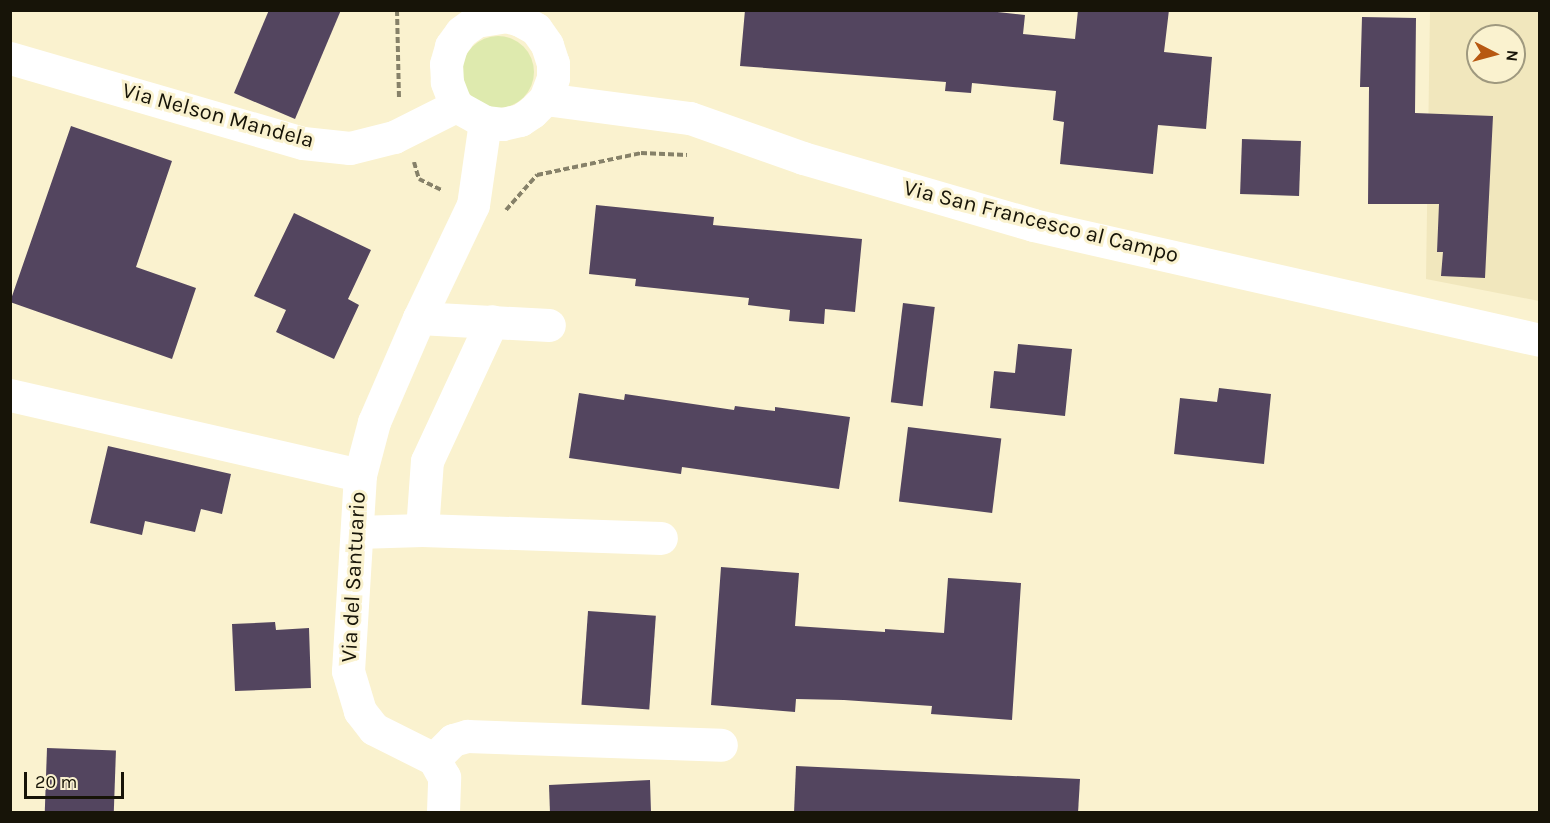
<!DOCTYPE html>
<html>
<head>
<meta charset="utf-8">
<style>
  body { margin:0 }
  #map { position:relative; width:1550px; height:823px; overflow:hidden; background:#faf2cf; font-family:Karla,sans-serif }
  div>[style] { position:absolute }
  .built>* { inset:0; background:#f1e7bd }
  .green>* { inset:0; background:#deeaae }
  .round { border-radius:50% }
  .building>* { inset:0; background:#53455f; transform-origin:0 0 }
  .path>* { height:4px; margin-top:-2px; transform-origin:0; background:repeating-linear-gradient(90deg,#868169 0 6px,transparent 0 9px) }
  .minor>* { height:33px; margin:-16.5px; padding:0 16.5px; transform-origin:16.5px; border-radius:16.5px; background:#fff }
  span { translate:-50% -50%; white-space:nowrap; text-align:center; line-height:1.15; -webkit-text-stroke:6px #faf2cf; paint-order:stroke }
  .street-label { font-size:22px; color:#171408 }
  .frame { position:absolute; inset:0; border:12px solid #171408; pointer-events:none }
  .north { position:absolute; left:1466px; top:24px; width:60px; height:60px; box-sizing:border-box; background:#faf2cf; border:2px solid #9f997f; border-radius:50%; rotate:96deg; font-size:16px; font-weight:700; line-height:24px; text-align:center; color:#171408 }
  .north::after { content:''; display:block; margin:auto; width:21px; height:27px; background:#b75811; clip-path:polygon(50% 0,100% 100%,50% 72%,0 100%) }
  .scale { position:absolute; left:24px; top:772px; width:100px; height:27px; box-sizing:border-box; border:3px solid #171408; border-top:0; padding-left:8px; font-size:18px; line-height:21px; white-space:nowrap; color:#171408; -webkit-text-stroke:4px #faf2cf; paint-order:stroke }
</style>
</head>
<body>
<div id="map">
  <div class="built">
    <i style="clip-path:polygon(evenodd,1430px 11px,1539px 11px,1539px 301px,1426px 279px,1430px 11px,1478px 36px,1514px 36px,1514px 72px,1478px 72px,1478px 36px)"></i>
  </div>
  <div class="green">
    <i class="round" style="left:462px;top:36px;width:72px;height:72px"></i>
  </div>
  <div class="building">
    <i style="clip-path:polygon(269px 10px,341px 10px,295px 119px,234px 93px)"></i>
    <i style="clip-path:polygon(745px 10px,979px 10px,1025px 15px,1023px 34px,1075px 39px,1078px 10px,1169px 10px,1164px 52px,1212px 57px,1206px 129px,1158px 125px,1153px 174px,1060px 164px,1064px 122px,1053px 120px,1056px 91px,972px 83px,971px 93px,945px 91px,946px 82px,740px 66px)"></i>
    <i style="clip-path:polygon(1362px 17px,1416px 18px,1415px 113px,1493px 116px,1485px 278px,1441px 276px,1443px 252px,1437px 252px,1439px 204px,1368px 204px,1369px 87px,1360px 87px)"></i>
    <i style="clip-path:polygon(71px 126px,172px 161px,136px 267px,196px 288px,172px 359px,10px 302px)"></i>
    <i style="left:1242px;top:139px;width:59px;height:55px;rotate:2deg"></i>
    <i style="clip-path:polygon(596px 205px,714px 217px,713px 225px,862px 239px,855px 312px,825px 309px,824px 324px,789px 321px,790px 310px,748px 305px,749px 298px,635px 286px,636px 279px,589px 274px)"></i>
    <i style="clip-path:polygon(294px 213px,371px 250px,348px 299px,359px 305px,334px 359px,276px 332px,286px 310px,254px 296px)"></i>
    <i style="left:903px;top:303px;width:32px;height:100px;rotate:7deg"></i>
    <i style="clip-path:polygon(1018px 344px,1072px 349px,1065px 416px,990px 408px,994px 371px,1015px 373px)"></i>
    <i style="clip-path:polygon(1219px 388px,1271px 394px,1264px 464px,1174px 454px,1180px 398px,1217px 402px)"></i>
    <i style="clip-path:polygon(579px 393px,624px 400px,625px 394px,734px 410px,735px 406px,775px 411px,775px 407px,850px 417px,839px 489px,682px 467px,681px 474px,569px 458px)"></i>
    <i style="left:908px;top:427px;width:94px;height:75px;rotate:7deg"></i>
    <i style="clip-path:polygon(108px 446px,231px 474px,222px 514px,201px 509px,195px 532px,145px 521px,142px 535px,90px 523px)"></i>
    <i style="clip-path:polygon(721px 567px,799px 573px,795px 626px,885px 632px,885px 629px,944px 633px,948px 578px,1021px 583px,1012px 720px,931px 714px,932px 706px,844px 700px,796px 699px,795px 712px,711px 705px)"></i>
    <i style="left:588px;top:611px;width:68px;height:94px;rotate:4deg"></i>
    <i style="clip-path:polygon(275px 622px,276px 630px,309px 628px,311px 688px,235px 691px,232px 624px)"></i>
    <i style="left:47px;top:748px;width:69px;height:65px;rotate:2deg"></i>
    <i style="clip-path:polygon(796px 766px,1080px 779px,1078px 813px,794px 813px)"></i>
    <i style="clip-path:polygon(650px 780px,651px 813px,550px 813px,549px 785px)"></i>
  </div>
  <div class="path">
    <i style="left:397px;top:10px;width:87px;rotate:88.7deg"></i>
    <i style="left:414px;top:162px;width:18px;rotate:74deg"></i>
    <i style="left:419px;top:179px;width:25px;rotate:26deg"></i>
    <i style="left:506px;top:210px;width:47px;rotate:-48.5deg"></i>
    <i style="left:537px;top:175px;width:106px;rotate:-11.9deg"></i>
    <i style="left:641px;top:153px;width:46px;rotate:2.5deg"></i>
  </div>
  <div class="minor">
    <i style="left:506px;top:16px;width:15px;rotate:16deg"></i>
    <i style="left:520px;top:20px;width:18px;rotate:29deg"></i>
    <i style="left:536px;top:29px;width:19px;rotate:55deg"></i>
    <i style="left:547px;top:45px;width:19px;rotate:72deg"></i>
    <i style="left:553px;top:63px;width:15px;rotate:90deg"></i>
    <i style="left:553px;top:78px;width:22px;rotate:111deg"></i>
    <i style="left:545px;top:99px;width:18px;rotate:135deg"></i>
    <i style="left:532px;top:112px;width:14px;rotate:146deg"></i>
    <i style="left:520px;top:120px;width:18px;rotate:167deg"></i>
    <i style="left:502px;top:124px;width:17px;rotate:-173deg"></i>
    <i style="left:485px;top:122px;width:33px;rotate:-151deg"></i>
    <i style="left:456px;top:106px;width:26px;rotate:-111deg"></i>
    <i style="left:447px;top:82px;width:18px;rotate:-93deg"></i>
    <i style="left:446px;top:64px;width:19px;rotate:-74deg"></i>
    <i style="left:451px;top:46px;width:17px;rotate:-54deg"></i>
    <i style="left:461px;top:32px;width:19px;rotate:-36deg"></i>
    <i style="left:476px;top:21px;width:30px;rotate:-9deg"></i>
    <i style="left:10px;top:58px;width:305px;rotate:16.2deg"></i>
    <i style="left:303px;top:143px;width:47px;rotate:6.1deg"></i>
    <i style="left:350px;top:148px;width:45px;rotate:-14deg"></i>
    <i style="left:394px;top:137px;width:69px;rotate:-26.6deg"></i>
    <i style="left:545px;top:99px;width:146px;rotate:7.5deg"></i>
    <i style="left:690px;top:118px;width:120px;rotate:19.5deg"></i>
    <i style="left:803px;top:158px;width:240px;rotate:16.2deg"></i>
    <i style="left:1033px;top:225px;width:520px;rotate:12.78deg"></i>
    <i style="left:419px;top:318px;width:130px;rotate:3.1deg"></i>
    <i style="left:10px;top:395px;width:359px;rotate:12.9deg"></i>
    <i style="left:422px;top:530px;width:69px;rotate:-85.9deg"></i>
    <i style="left:427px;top:461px;width:154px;rotate:-65.1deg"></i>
    <i style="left:357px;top:532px;width:65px;rotate:-1.8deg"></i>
    <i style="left:422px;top:530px;width:239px;rotate:1.9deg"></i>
    <i style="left:434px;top:759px;width:27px;rotate:-45deg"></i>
    <i style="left:453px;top:740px;width:15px;rotate:-16deg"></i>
    <i style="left:467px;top:736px;width:254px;rotate:2deg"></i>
    <i style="left:443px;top:812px;width:35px;rotate:-88deg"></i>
    <i style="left:444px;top:777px;width:21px;rotate:-119deg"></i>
    <i style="left:434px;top:759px;width:67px;rotate:-153.4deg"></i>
    <i style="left:374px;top:729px;width:23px;rotate:-128deg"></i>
    <i style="left:360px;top:711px;width:42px;rotate:-106.7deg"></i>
    <i style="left:348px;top:671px;width:196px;rotate:-86.5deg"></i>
    <i style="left:360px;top:475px;width:55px;rotate:-75.2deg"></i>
    <i style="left:374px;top:422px;width:113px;rotate:-66.6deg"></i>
    <i style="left:419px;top:318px;width:125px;rotate:-64.5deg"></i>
    <i style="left:473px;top:205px;width:84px;rotate:-81.8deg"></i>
  </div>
  <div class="street-label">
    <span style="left:218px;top:116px;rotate:15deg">Via Nelson Mandela</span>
    <span style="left:1041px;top:222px;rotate:14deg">Via San Francesco al Campo</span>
    <span style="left:354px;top:577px;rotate:-87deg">Via del Santuario</span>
  </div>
  <div class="frame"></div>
  <div class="north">N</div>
  <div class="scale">20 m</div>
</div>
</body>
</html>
